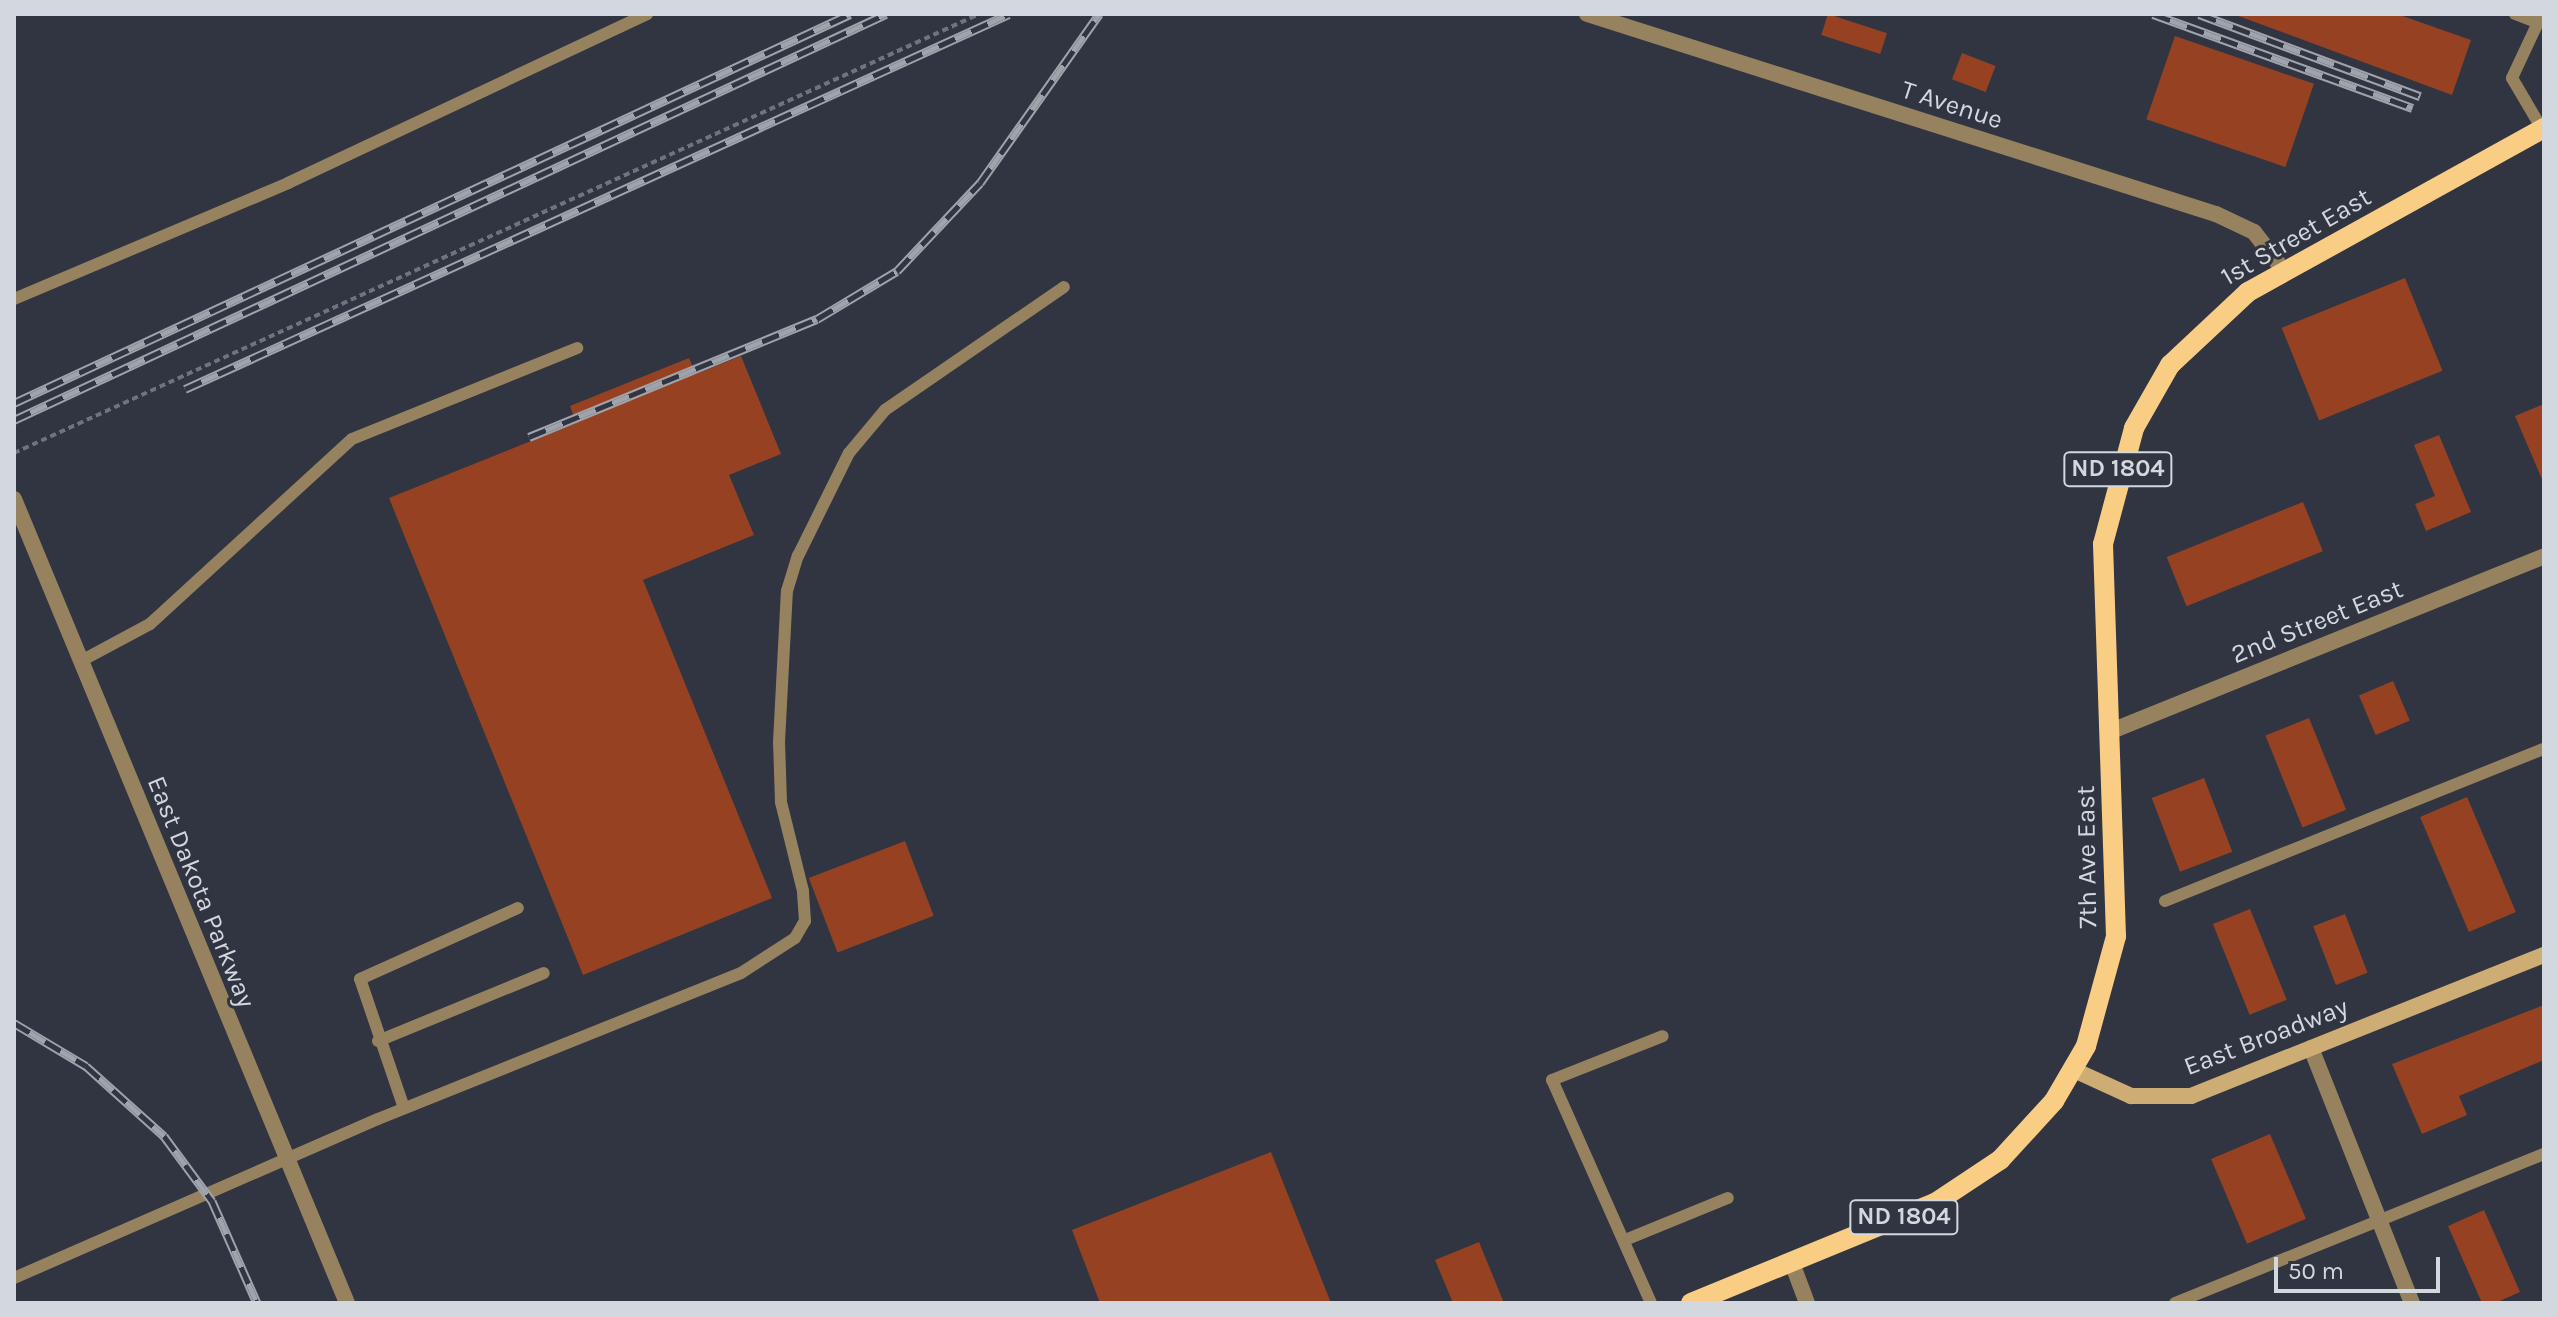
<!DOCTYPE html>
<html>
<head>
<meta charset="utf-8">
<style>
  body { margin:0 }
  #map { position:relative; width:2558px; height:1317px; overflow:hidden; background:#303541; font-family:Karla,sans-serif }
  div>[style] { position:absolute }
  .building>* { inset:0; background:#964222; transform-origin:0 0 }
  .path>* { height:4px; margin-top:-2px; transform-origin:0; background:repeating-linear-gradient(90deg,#6f737d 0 6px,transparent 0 10px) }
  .lane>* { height:12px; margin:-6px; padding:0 6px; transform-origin:6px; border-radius:6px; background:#97825f }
  .street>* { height:16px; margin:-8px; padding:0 8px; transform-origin:8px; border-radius:8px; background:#97825f }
  .secondary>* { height:16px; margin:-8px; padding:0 8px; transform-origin:8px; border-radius:8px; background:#cead75 }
  .primary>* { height:20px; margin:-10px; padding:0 10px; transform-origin:10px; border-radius:10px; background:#f9ce84 }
  .rail>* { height:9px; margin-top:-4.5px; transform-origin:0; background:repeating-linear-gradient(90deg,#303541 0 18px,#9fa3ac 0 36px); box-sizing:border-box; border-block:2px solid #9fa3ac }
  span { translate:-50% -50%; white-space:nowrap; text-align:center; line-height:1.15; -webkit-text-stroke:6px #303541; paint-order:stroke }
  .shield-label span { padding:2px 6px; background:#303541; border:2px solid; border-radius:6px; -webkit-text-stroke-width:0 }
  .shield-label { font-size:24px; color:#d3d7de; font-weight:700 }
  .street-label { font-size:26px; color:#d3d7de }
  .frame { position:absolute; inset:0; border:16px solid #d3d7de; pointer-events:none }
  .scale { position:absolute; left:2274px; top:1257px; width:166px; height:36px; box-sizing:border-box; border:4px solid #d3d7de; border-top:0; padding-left:10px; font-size:24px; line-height:28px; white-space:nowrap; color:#d3d7de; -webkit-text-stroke:6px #303541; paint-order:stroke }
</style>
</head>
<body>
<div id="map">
  <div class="building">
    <i style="left:1828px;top:14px;width:62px;height:22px;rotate:18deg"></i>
    <i style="clip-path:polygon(2233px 14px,2397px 14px,2471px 40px,2452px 95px)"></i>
    <i style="left:2175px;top:36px;width:147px;height:88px;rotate:19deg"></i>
    <i style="left:1962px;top:53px;width:36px;height:28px;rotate:21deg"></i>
    <i style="left:2405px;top:278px;width:100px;height:133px;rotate:68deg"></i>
    <i style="clip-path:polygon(741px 356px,781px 454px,729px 475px,754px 535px,643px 580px,772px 898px,583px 975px,389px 498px,576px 423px,570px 406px,689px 358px,696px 374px)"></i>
    <i style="clip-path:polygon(2544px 404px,2544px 484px,2515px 416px)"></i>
    <i style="clip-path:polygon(2439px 435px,2471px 512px,2426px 531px,2415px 504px,2435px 496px,2414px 445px)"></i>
    <i style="left:2303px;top:502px;width:53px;height:147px;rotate:68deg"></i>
    <i style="left:2393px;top:681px;width:43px;height:37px;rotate:67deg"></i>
    <i style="left:2309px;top:718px;width:99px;height:47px;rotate:68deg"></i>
    <i style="left:2204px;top:778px;width:79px;height:56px;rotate:69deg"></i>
    <i style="left:2467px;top:797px;width:125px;height:51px;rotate:67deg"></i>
    <i style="left:905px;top:841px;width:80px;height:103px;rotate:69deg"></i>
    <i style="left:2250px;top:909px;width:98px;height:40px;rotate:68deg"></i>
    <i style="left:2345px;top:914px;width:63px;height:34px;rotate:69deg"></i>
    <i style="clip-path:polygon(2544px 1005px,2544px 1060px,2459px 1096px,2467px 1115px,2422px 1134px,2392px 1064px)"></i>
    <i style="left:2270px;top:1134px;width:92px;height:64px;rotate:67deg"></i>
    <i style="clip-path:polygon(1271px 1152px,1331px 1303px,1100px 1303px,1072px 1230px)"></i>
    <i style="clip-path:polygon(2484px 1210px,2520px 1292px,2495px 1303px,2482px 1303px,2448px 1226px)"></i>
    <i style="clip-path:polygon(1479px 1242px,1504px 1303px,1453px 1303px,1435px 1260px)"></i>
  </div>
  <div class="path">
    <i style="left:14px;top:453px;width:1060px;rotate:-24.46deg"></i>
  </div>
  <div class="lane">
    <i style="left:2515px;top:14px;width:25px;rotate:21deg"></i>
    <i style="left:2542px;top:129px;width:59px;rotate:-120.5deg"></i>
    <i style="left:2512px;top:78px;width:71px;rotate:-64.9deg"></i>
    <i style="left:14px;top:299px;width:298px;rotate:-22.9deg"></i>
    <i style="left:288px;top:183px;width:397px;rotate:-25.2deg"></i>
    <i style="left:81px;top:661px;width:78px;rotate:-28.2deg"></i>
    <i style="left:150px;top:624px;width:274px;rotate:-42.5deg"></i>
    <i style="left:352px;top:439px;width:243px;rotate:-22deg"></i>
    <i style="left:2165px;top:901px;width:408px;rotate:-21.9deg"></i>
    <i style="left:378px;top:1041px;width:179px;rotate:-22.3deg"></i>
    <i style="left:404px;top:1108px;width:136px;rotate:-108.8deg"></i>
    <i style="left:360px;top:979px;width:173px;rotate:-24.2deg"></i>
    <i style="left:1625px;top:1240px;width:111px;rotate:-22.2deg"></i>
    <i style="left:14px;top:1278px;width:397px;rotate:-23.6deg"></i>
    <i style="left:378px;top:1119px;width:391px;rotate:-21.9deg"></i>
    <i style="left:741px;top:973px;width:64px;rotate:-32.9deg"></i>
    <i style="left:795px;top:938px;width:20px;rotate:-60deg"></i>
    <i style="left:805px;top:921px;width:30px;rotate:-94deg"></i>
    <i style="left:803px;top:891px;width:92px;rotate:-103.9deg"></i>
    <i style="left:781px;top:802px;width:60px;rotate:-91.9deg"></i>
    <i style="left:779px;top:742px;width:151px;rotate:-87deg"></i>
    <i style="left:787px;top:591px;width:37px;rotate:-73deg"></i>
    <i style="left:798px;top:556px;width:115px;rotate:-63.7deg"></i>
    <i style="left:849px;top:453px;width:56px;rotate:-50.1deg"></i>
    <i style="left:885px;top:410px;width:217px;rotate:-34.5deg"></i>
    <i style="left:1651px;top:1303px;width:244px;rotate:-113.9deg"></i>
    <i style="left:1552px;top:1080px;width:119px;rotate:-21.6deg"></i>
    <i style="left:2175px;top:1303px;width:398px;rotate:-22deg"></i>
  </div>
  <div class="street">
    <i style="left:1587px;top:14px;width:660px;rotate:17.64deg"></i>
    <i style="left:2216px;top:214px;width:42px;rotate:25.3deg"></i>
    <i style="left:2254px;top:232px;width:49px;rotate:52.4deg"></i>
    <i style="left:14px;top:499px;width:870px;rotate:67.5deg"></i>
    <i style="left:2109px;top:732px;width:469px;rotate:-22deg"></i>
    <i style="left:2311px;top:1048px;width:274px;rotate:68.4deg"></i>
    <i style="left:1792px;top:1263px;width:43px;rotate:69.4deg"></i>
  </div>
  <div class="secondary">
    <i style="left:2074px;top:1070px;width:63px;rotate:24.5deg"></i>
    <i style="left:2131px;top:1096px;width:60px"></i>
    <i style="left:2191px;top:1096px;width:380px;rotate:-21.8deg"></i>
  </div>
  <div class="primary">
    <i style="left:1691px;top:1303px;width:264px;rotate:-22.3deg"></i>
    <i style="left:1935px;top:1203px;width:78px;rotate:-33.5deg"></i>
    <i style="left:2000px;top:1160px;width:80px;rotate:-47.5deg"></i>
    <i style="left:2054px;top:1101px;width:64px;rotate:-59.8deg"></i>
    <i style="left:2086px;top:1046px;width:114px;rotate:-74.7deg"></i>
    <i style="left:2116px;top:936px;width:392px;rotate:-91.9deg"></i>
    <i style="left:2103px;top:544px;width:120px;rotate:-75deg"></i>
    <i style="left:2134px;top:428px;width:73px;rotate:-60.3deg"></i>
    <i style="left:2170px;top:365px;width:107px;rotate:-43.1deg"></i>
    <i style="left:2248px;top:292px;width:338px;rotate:-29deg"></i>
  </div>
  <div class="rail">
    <i style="left:2153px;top:14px;width:276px;rotate:19.9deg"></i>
    <i style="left:2199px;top:14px;width:236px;rotate:20.4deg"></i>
    <i style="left:185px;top:389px;width:905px;rotate:-24.47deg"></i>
    <i style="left:14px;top:403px;width:922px;rotate:-24.95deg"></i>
    <i style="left:14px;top:420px;width:962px;rotate:-24.97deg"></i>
    <i style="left:529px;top:437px;width:311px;rotate:-22.3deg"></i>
    <i style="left:817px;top:319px;width:93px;rotate:-31deg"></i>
    <i style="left:897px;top:271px;width:121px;rotate:-46.7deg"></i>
    <i style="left:980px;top:183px;width:207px;rotate:-54.8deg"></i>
    <i style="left:14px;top:1023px;width:84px;rotate:30.8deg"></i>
    <i style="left:86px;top:1066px;width:105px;rotate:41.9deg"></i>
    <i style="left:164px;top:1136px;width:81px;rotate:53.6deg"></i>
    <i style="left:212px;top:1201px;width:111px;rotate:66.2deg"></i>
  </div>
  <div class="shield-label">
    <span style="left:2118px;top:469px">ND 1804</span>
    <span style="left:1904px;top:1217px">ND 1804</span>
  </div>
  <div class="street-label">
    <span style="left:1952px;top:105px;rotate:18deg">T Avenue</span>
    <span style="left:2296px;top:237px;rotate:-30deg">1st Street East</span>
    <span style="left:2317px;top:622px;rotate:-22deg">2nd Street East</span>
    <span style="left:2087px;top:857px;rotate:-91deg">7th Ave East</span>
    <span style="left:201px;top:892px;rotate:68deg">East Dakota Parkway</span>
    <span style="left:2266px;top:1037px;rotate:-21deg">East Broadway</span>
  </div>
  <div class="frame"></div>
  <div class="scale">50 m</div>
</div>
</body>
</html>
